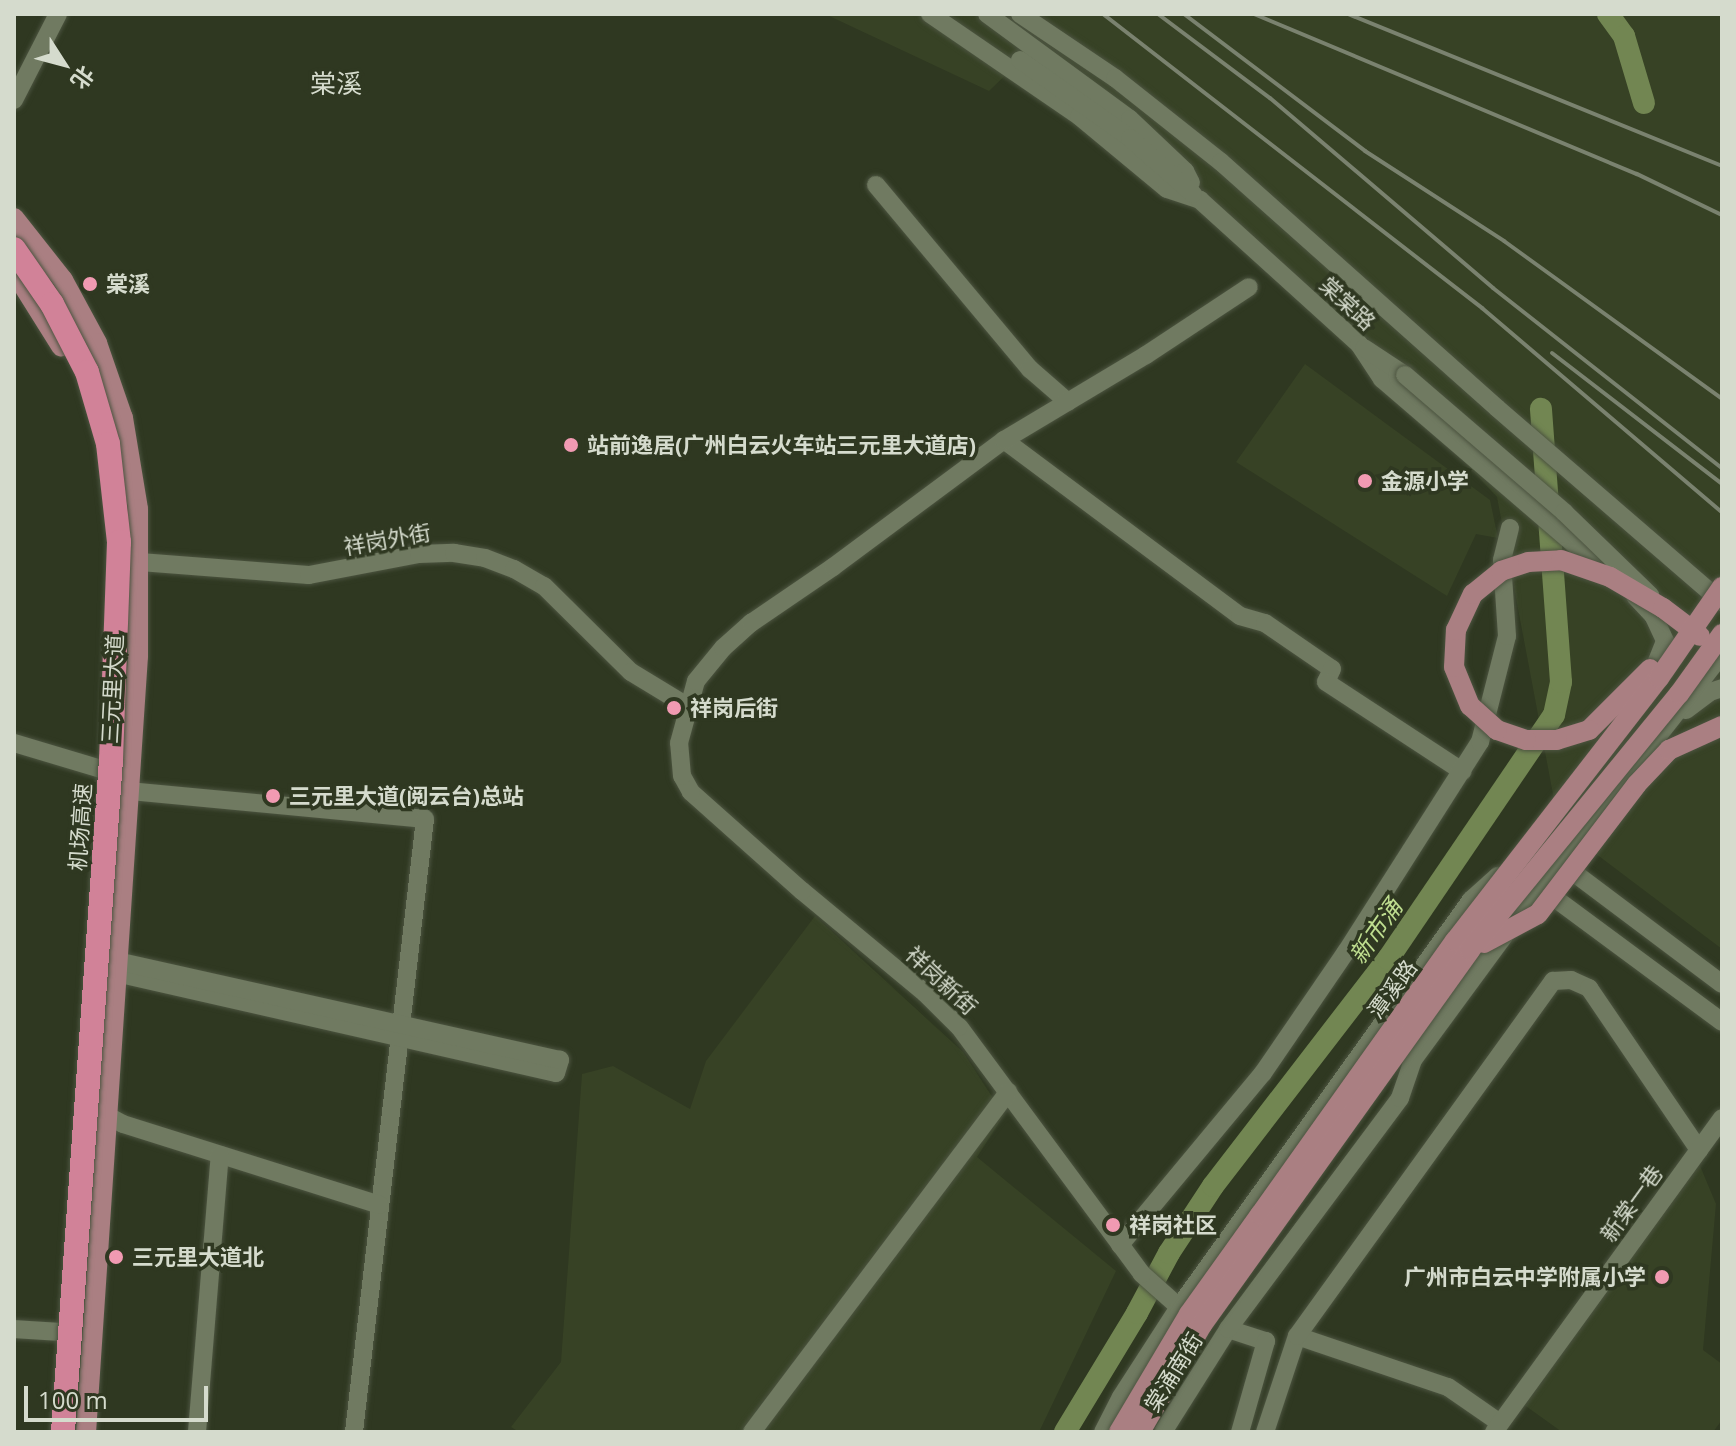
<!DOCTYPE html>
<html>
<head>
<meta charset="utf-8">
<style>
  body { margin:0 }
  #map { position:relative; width:1736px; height:1446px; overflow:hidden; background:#2f3821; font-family:"Open Sans","Noto Sans SC",sans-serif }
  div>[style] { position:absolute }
  .built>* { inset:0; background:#374225 }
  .river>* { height:22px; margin:-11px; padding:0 11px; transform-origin:11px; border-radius:11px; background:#728652 }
  .roads { filter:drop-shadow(0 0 2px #4c5440) drop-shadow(0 0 2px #4c5440) }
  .minor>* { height:18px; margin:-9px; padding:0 9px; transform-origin:9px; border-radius:9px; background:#707a61 }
  .major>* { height:20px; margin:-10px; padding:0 10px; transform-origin:10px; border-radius:10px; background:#aa7f82 }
  .rail>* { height:4px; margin:-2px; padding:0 2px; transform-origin:2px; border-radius:2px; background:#7a826f }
  .bridges { filter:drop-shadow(0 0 2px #4c5440) drop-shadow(0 0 2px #4c5440) }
  .minor-bridge>* { height:18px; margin:-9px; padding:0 9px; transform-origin:9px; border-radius:9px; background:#707a61 }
  .major-bridge>* { height:20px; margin:-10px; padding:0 10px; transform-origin:10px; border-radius:10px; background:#aa7f82 }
  .highway-bridge>* { height:24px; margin:-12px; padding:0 12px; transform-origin:12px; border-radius:12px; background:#d18298 }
  .dots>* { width:22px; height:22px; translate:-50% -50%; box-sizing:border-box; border:4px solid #2f3821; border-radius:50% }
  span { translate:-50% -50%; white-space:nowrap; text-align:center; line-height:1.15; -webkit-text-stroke:7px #2f3821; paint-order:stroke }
  .poi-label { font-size:22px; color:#d5dbcd; font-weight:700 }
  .left { translate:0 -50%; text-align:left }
  .right { translate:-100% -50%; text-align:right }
  .street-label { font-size:22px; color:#d5dbcd }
  .water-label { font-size:24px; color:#bedd8f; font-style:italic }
  .quarter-label { font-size:26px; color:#d5dbcd }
  .frame { position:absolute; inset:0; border:16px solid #d5dbcd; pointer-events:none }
  .north { position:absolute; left:24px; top:24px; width:80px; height:80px; -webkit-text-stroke:6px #2f3821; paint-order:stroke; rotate:126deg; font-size:22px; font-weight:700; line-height:32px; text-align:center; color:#d5dbcd }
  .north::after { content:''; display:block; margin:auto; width:28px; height:36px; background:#d5dbcd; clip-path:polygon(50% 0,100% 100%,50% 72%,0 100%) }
  .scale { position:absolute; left:24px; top:1386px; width:184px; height:36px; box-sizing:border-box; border:4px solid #d5dbcd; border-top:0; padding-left:10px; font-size:24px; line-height:28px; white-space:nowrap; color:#d5dbcd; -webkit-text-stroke:6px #2f3821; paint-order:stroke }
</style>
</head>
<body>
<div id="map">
  <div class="built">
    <i style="clip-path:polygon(825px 14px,1722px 14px,1722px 949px,1559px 826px,1497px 497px,1276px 260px,1015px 66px,989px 91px)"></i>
    <i style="clip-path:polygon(1305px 364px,1490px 500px,1498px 538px,1476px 534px,1447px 596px,1236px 462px)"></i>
    <i style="clip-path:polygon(815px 916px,963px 1052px,1004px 1115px,977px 1157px,1116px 1271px,1039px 1432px,519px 1432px,511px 1427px,561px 1362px,582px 1074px,613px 1066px,690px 1109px,706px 1061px)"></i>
    <i style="clip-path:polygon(1698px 1161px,1716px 1204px,1703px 1350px,1722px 1364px,1722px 1420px,1713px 1432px,1562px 1432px,1523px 1404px)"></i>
  </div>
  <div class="river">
    <i style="left:1608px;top:14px;width:27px;rotate:54deg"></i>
    <i style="left:1624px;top:36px;width:70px;rotate:73.4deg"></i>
    <i style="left:1065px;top:1432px;width:139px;rotate:-58.8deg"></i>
    <i style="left:1137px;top:1313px;width:68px;rotate:-61.9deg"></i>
    <i style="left:1169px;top:1253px;width:80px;rotate:-56.7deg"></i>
    <i style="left:1213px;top:1186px;width:287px;rotate:-52.4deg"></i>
    <i style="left:1388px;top:959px;width:295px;rotate:-55.8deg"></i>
    <i style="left:1554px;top:715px;width:34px;rotate:-78deg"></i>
    <i style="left:1561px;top:682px;width:274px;rotate:-94.2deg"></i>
  </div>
  <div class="roads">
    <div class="minor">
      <i style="left:930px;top:14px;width:181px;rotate:34.4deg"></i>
      <i style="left:1079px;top:116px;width:114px;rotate:39.7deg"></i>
      <i style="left:1167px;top:189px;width:35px;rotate:18deg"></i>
      <i style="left:1200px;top:200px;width:215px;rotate:42.2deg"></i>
      <i style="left:1359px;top:344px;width:42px;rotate:56.7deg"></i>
      <i style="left:1382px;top:379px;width:257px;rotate:40.7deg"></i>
      <i style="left:1577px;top:547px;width:58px;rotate:32.3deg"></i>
      <i style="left:987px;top:14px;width:177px;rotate:36.3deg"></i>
      <i style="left:1130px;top:119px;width:76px;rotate:43.4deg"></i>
      <i style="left:1185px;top:171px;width:13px;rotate:63deg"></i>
      <i style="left:1020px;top:14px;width:115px;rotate:34deg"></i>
      <i style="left:1115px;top:78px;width:135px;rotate:38.4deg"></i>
      <i style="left:1221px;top:162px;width:370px;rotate:41.7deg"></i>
      <i style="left:1497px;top:408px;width:297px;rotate:40.8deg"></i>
      <i style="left:1020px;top:60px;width:135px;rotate:35.3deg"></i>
      <i style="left:1130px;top:138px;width:84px;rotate:41.6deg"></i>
      <i style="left:14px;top:100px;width:97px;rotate:-62.9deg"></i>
      <i style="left:876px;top:185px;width:240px;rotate:50.1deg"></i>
      <i style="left:1030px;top:369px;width:50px;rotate:41deg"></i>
      <i style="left:1364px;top:348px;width:49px;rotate:33.4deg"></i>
      <i style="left:1004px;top:440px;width:294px;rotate:36.7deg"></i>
      <i style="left:1240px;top:616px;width:26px;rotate:16deg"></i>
      <i style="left:1265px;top:623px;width:81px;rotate:34.5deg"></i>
      <i style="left:1332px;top:669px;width:14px;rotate:115deg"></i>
      <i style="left:1326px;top:682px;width:163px;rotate:33.2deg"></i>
      <i style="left:140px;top:562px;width:169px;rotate:4.4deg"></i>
      <i style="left:309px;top:575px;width:112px;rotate:-10.8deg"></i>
      <i style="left:419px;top:554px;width:35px;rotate:-2deg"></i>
      <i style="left:454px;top:553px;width:31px;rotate:9deg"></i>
      <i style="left:485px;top:558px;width:31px;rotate:21deg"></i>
      <i style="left:514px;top:569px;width:34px;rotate:30deg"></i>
      <i style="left:544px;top:586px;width:122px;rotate:44.7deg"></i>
      <i style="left:631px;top:672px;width:66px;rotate:31.3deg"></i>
      <i style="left:1635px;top:596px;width:26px;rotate:47deg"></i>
      <i style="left:1653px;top:615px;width:29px;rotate:65deg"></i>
      <i style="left:1665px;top:641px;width:43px;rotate:111.8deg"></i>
      <i style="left:1686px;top:710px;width:30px;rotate:-37deg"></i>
      <i style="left:1710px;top:692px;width:13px;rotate:-18deg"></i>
      <i style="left:14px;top:743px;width:91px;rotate:16.6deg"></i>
      <i style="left:129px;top:791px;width:297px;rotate:5.4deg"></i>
      <i style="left:425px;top:819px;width:617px;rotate:96.61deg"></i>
      <i style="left:1561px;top:863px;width:201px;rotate:36.9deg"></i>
      <i style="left:1541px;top:888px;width:225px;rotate:36.5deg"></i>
      <i style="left:116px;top:973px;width:451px;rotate:12.8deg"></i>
      <i style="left:556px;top:1073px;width:14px;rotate:-73deg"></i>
      <i style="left:560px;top:1060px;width:454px;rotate:-167.4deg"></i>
      <i style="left:106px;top:1115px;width:19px;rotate:28deg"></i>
      <i style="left:123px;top:1124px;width:269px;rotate:17.5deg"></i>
      <i style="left:1120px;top:1245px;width:224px;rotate:-50.3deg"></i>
      <i style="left:1263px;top:1073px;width:147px;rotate:-55.6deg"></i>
      <i style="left:1346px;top:952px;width:249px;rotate:-57.5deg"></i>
      <i style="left:1480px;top:742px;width:109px;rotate:-75.7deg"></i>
      <i style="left:1507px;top:636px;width:76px;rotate:-93.8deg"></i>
      <i style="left:1502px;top:560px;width:33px;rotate:-76deg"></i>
      <i style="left:1179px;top:1307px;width:50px;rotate:-138.3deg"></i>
      <i style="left:1142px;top:1274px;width:307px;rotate:-126.5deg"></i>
      <i style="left:959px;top:1027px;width:48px;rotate:-135deg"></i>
      <i style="left:925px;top:993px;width:160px;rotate:-140.3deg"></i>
      <i style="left:802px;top:891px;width:149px;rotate:-138.3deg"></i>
      <i style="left:691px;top:792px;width:18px;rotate:-119deg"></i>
      <i style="left:682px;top:776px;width:33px;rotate:-95deg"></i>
      <i style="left:679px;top:743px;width:64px;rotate:-74.7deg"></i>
      <i style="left:696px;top:681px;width:43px;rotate:-50.7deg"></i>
      <i style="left:723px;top:648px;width:38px;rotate:-42deg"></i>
      <i style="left:751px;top:623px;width:99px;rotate:-34.3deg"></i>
      <i style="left:833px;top:567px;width:213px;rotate:-36.6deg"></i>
      <i style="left:1004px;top:440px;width:165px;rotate:-30.9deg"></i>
      <i style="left:1146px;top:355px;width:123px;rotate:-33.4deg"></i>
      <i style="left:14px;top:1329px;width:46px;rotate:3.7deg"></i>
      <i style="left:1228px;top:1329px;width:40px;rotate:18deg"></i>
      <i style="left:1266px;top:1341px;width:95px;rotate:105.9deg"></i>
      <i style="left:1297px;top:1336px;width:159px;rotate:18.7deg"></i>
      <i style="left:1448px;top:1387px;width:63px;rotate:34.7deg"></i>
      <i style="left:197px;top:1432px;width:278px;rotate:-85.3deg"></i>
      <i style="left:752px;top:1432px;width:426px;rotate:-53deg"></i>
      <i style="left:1103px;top:1432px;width:39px;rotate:-63deg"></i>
      <i style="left:1121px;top:1397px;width:107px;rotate:-57.2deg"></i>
      <i style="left:1179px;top:1307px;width:501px;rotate:-54.34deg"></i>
      <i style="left:1471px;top:900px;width:36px;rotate:-42deg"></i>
      <i style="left:1163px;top:1432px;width:122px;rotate:-57.7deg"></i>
      <i style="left:1228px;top:1329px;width:288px;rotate:-53.3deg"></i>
      <i style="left:1400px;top:1098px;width:40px;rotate:-71.1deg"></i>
      <i style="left:1413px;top:1060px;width:215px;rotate:-53.7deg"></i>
      <i style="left:1540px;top:887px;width:296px;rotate:-52deg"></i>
      <i style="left:1265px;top:1432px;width:101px;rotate:-71.6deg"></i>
      <i style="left:1297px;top:1336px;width:438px;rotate:-54.2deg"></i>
      <i style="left:1553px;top:981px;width:18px;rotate:-3deg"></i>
      <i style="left:1571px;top:980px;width:20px;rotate:24deg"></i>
      <i style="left:1589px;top:988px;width:196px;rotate:55.8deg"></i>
      <i style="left:1494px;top:1432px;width:388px;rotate:-54deg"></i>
    </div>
    <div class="major">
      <i style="left:14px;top:218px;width:79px;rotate:51.7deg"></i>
      <i style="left:63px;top:280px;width:72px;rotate:61.6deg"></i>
      <i style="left:97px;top:343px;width:79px;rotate:70.9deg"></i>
      <i style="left:123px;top:418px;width:92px;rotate:80.6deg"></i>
      <i style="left:138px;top:509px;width:147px;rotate:90deg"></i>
      <i style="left:138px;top:656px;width:778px;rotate:93.83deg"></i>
      <i style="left:14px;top:271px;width:89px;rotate:57.9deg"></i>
    </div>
  </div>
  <div class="rail">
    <i style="left:1103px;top:14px;width:480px;rotate:37.8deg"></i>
    <i style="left:1482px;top:308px;width:315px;rotate:40.4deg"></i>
    <i style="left:1158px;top:14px;width:140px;rotate:36.9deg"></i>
    <i style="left:1270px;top:98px;width:293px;rotate:40.4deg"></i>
    <i style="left:1493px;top:288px;width:291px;rotate:38.2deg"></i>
    <i style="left:1184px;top:14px;width:227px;rotate:37.1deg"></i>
    <i style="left:1365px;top:151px;width:166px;rotate:32.9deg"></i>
    <i style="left:1504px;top:241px;width:269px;rotate:35.9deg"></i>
    <i style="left:1254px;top:14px;width:415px;rotate:22.7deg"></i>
    <i style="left:1637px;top:174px;width:94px;rotate:25.8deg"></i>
    <i style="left:1348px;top:14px;width:404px;rotate:22.1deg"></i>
    <i style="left:1552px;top:353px;width:215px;rotate:37.6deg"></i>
  </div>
  <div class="bridges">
    <div class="minor-bridge">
      <i style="left:1405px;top:375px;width:210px;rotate:40.7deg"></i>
      <i style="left:1564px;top:512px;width:120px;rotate:44deg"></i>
    </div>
    <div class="major-bridge">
      <i style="left:1650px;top:669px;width:86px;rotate:135deg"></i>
      <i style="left:1589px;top:730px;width:34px;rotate:163deg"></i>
      <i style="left:1557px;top:740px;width:31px;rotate:180deg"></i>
      <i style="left:1526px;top:740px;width:31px;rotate:-161deg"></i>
      <i style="left:1497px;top:730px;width:36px;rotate:-138deg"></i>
      <i style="left:1470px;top:706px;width:42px;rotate:-112.3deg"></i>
      <i style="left:1454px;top:667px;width:37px;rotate:-87deg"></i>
      <i style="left:1456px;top:630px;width:40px;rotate:-65deg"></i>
      <i style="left:1473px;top:594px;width:36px;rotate:-39deg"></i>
      <i style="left:1501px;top:571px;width:28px;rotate:-18deg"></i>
      <i style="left:1528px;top:562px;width:33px;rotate:-3deg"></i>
      <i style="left:1561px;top:560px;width:52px;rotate:19.1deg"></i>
      <i style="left:1610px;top:577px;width:61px;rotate:30.3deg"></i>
      <i style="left:1663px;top:608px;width:46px;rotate:37.1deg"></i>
      <i style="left:1484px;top:943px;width:61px;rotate:-28.2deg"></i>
      <i style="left:1538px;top:914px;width:163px;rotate:-52.7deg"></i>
      <i style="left:1637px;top:784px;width:47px;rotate:-46.7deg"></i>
      <i style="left:1669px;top:750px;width:58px;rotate:-24.4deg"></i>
      <i style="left:1119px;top:1432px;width:137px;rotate:-59.3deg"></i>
      <i style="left:1189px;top:1314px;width:122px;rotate:-54.4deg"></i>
      <i style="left:1260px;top:1215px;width:336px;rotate:-54.6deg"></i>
      <i style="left:1455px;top:941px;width:333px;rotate:-52.2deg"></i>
      <i style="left:1659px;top:678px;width:111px;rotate:-55.3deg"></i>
      <i style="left:1140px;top:1432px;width:124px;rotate:-59.9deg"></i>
      <i style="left:1202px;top:1325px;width:461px;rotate:-54.4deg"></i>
      <i style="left:1470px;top:950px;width:330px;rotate:-50.8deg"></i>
      <i style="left:1679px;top:694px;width:74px;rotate:-54.4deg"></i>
    </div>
    <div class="highway-bridge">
      <i style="left:14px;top:249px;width:67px;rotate:55.4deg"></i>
      <i style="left:52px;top:304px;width:76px;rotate:62.8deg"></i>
      <i style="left:87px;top:372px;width:75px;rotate:73.7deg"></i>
      <i style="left:108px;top:444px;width:99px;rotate:83.6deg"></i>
      <i style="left:119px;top:542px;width:218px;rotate:92.1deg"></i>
      <i style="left:111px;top:760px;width:674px;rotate:94.09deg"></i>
    </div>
  </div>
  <div class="dots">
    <i style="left:90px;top:284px;background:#f19ab2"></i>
    <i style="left:571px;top:445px;background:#f19ab2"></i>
    <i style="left:1365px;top:481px;background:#f19ab2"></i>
    <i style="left:674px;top:708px;background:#f19ab2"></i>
    <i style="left:273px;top:796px;background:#f19ab2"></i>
    <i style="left:1113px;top:1225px;background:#f19ab2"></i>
    <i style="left:116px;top:1257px;background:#f19ab2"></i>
    <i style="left:1662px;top:1277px;background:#f19ab2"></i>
  </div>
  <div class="poi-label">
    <span class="left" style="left:106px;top:284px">棠溪</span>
    <span class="left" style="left:587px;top:445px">站前逸居(广州白云火车站三元里大道店)</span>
    <span class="left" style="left:1381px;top:481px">金源小学</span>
    <span class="left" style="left:690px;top:708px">祥岗后街</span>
    <span class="left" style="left:289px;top:796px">三元里大道(阅云台)总站</span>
    <span class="left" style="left:1129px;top:1225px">祥岗社区</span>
    <span class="left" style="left:132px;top:1257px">三元里大道北</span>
    <span class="right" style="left:1646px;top:1277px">广州市白云中学附属小学</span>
  </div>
  <div class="street-label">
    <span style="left:1348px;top:303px;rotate:43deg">棠棠路</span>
    <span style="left:387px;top:539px;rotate:-10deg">祥岗外街</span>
    <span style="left:112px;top:689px;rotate:-87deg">三元里大道</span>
    <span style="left:80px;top:827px;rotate:-86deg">机场高速</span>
    <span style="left:942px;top:980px;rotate:43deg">祥岗新街</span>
    <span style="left:1392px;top:989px;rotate:-54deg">潭溪路</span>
    <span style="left:1631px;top:1203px;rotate:-54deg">新棠一巷</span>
    <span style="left:1173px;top:1372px;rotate:-58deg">棠涌南街</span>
  </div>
  <div class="water-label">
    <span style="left:1375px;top:931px;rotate:-55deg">新市涌</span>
  </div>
  <div class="quarter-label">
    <span style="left:336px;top:84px">棠溪</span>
  </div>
  <div class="frame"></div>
  <div class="north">北</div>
  <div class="scale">100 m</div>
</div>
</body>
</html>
